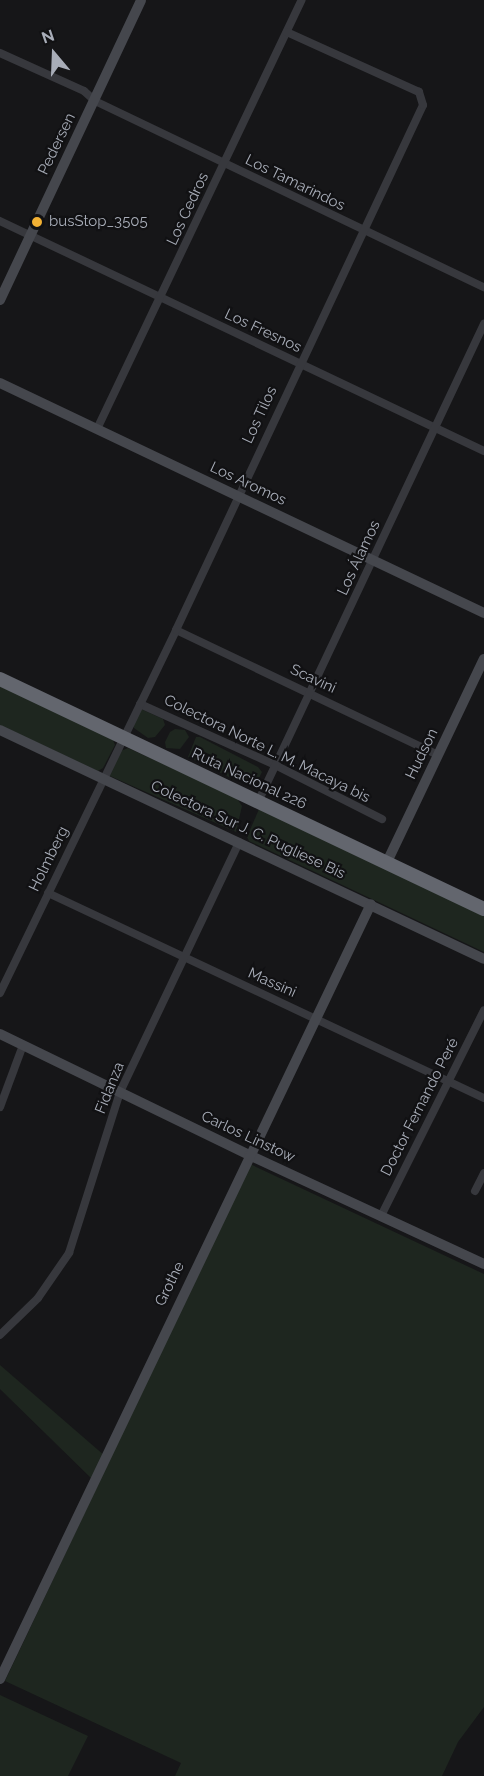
<!DOCTYPE html>
<html>
<head>
<meta charset="utf-8">
<style>
  body { margin:0 }
  #map { position:relative; width:484px; height:1776px; overflow:hidden; background:#161618; font-family:Raleway,sans-serif }
  div>[style] { position:absolute }
  .green>* { inset:0; background:#1e261f }
  .street>* { height:8px; margin:-4px; padding:0 4px; transform-origin:4px; border-radius:4px; background:#37383d }
  .secondary>* { height:10px; margin:-5px; padding:0 5px; transform-origin:5px; border-radius:5px; background:#45474d }
  .highway>* { height:14px; margin:-7px; padding:0 7px; transform-origin:7px; border-radius:7px; background:#63666e }
  .dots>* { width:16px; height:16px; translate:-50% -50%; box-sizing:border-box; border:3px solid #111113; border-radius:50% }
  span { translate:-50% -50%; white-space:nowrap; text-align:center; line-height:1.15; -webkit-text-stroke:4.5px #111113; paint-order:stroke }
  .street-label { font-size:15px; color:#a8adb8 }
  .poi-label { font-size:15px; color:#a8adb8 }
  .left { translate:0 -50%; text-align:left }
  .north { position:absolute; left:24px; top:24px; width:60px; height:60px; -webkit-text-stroke:4px #111113; paint-order:stroke; rotate:341deg; font-size:16px; font-weight:700; line-height:24px; text-align:center; color:#a8adb8 }
  .north::after { content:''; display:block; margin:auto; width:21px; height:27px; background:#a8adb8; clip-path:polygon(50% 0,100% 100%,50% 72%,0 100%) }
</style>
</head>
<body>
<div id="map">
  <div class="green">
    <i style="clip-path:polygon(0 685px,113px 740px,115px 745px,103px 768px,98px 771px,0 725px)"></i>
    <i style="clip-path:polygon(141px 709px,163px 719px,165px 725px,155px 737px,148px 738px,134px 728px,133px 723px)"></i>
    <i style="clip-path:polygon(175px 729px,185px 730px,189px 737px,180px 749px,166px 748px,165px 742px,170px 732px)"></i>
    <i style="clip-path:polygon(196px 737px,200px 737px,258px 767px,262px 772px,259px 778px,247px 783px,233px 779px,188px 757px)"></i>
    <i style="clip-path:polygon(128px 748px,236px 797px,242px 806px,236px 832px,110px 776px,109px 770px,118px 752px)"></i>
    <i style="clip-path:polygon(259px 809px,484px 915px,484px 952px,249px 841px,247px 837px)"></i>
    <i style="clip-path:polygon(250px 1164px,484px 1274px,484px 1707px,458px 1742px,442px 1776px,175px 1776px,181px 1763px,5px 1681px)"></i>
    <i style="clip-path:polygon(0 1365px,105px 1456px,93px 1480px,0 1389px)"></i>
    <i style="clip-path:polygon(0 1695px,88px 1736px,68px 1776px,0 1776px)"></i>
  </div>
  <div class="street">
    <i style="left:0;top:53px;width:92px;rotate:24.3deg"></i>
    <i style="left:84px;top:91px;width:15px;rotate:42deg"></i>
    <i style="left:95px;top:101px;width:431px;rotate:25.6deg"></i>
    <i style="left:0;top:221px;width:536px;rotate:25.42deg"></i>
    <i style="left:97px;top:429px;width:475px;rotate:-64.5deg"></i>
    <i style="left:176px;top:630px;width:290px;rotate:25.5deg"></i>
    <i style="left:140px;top:704px;width:148px;rotate:24.3deg"></i>
    <i style="left:275px;top:765px;width:120px;rotate:26.8deg"></i>
    <i style="left:258px;top:802px;width:529px;rotate:-64.7deg"></i>
    <i style="left:48px;top:893px;width:482px;rotate:25.2deg"></i>
    <i style="left:0;top:993px;width:403px;rotate:-64.1deg"></i>
    <i style="left:176px;top:630px;width:580px;rotate:-64.8deg"></i>
    <i style="left:423px;top:105px;width:14px;rotate:-107deg"></i>
    <i style="left:419px;top:92px;width:145px;rotate:-155.6deg"></i>
    <i style="left:0;top:1107px;width:66px;rotate:-69.6deg"></i>
    <i style="left:475px;top:1191px;width:20px;rotate:-63deg"></i>
    <i style="left:381px;top:1216px;width:230px;rotate:-63.4deg"></i>
    <i style="left:0;top:1335px;width:53px;rotate:-44.2deg"></i>
    <i style="left:38px;top:1298px;width:55px;rotate:-55.4deg"></i>
    <i style="left:69px;top:1253px;width:169px;rotate:-72.4deg"></i>
    <i style="left:120px;top:1092px;width:277px;rotate:-64.5deg"></i>
  </div>
  <div class="secondary">
    <i style="left:0;top:300px;width:331px;rotate:-64.8deg"></i>
    <i style="left:0;top:383px;width:536px;rotate:25.42deg"></i>
    <i style="left:0;top:730px;width:535px;rotate:25.32deg"></i>
    <i style="left:387px;top:862px;width:225px;rotate:-64.5deg"></i>
    <i style="left:0;top:1034px;width:277px;rotate:25.9deg"></i>
    <i style="left:249px;top:1155px;width:259px;rotate:24.9deg"></i>
    <i style="left:0;top:1679px;width:859px;rotate:-64.42deg"></i>
  </div>
  <div class="highway">
    <i style="left:0;top:679px;width:536px;rotate:25.42deg"></i>
  </div>
  <div class="dots">
    <i style="left:37px;top:222px;background:#f2b134"></i>
  </div>
  <div class="street-label">
    <span style="left:57px;top:144px;rotate:-64deg">Pedersen</span>
    <span style="left:295px;top:183px;rotate:26deg">Los Tamarindos</span>
    <span style="left:188px;top:209px;rotate:-65deg">Los Cedros</span>
    <span style="left:263px;top:331px;rotate:25deg">Los Fresnos</span>
    <span style="left:260px;top:415px;rotate:-65deg">Los Tilos</span>
    <span style="left:248px;top:484px;rotate:25deg">Los Aromos</span>
    <span style="left:359px;top:558px;rotate:-65deg">Los Álamos</span>
    <span style="left:313px;top:679px;rotate:25deg">Scavini</span>
    <span style="left:267px;top:749px;rotate:26deg">Colectora Norte L. M. Macaya bis</span>
    <span style="left:422px;top:754px;rotate:-64deg">Hudson</span>
    <span style="left:249px;top:779px;rotate:25deg">Ruta Nacional 226</span>
    <span style="left:248px;top:830px;rotate:25deg">Colectora Sur J. C. Pugliese Bis</span>
    <span style="left:49px;top:859px;rotate:-64deg">Holmberg</span>
    <span style="left:272px;top:983px;rotate:24deg">Massini</span>
    <span style="left:110px;top:1088px;rotate:-68deg">Fidanza</span>
    <span style="left:420px;top:1107px;rotate:-63deg">Doctor Fernando Peré</span>
    <span style="left:248px;top:1137px;rotate:25deg">Carlos Linstow</span>
    <span style="left:170px;top:1284px;rotate:-64deg">Grothe</span>
  </div>
  <div class="poi-label">
    <span class="left" style="left:49px;top:222px">busStop_3505</span>
  </div>
  <div class="north">N</div>
</div>
</body>
</html>
